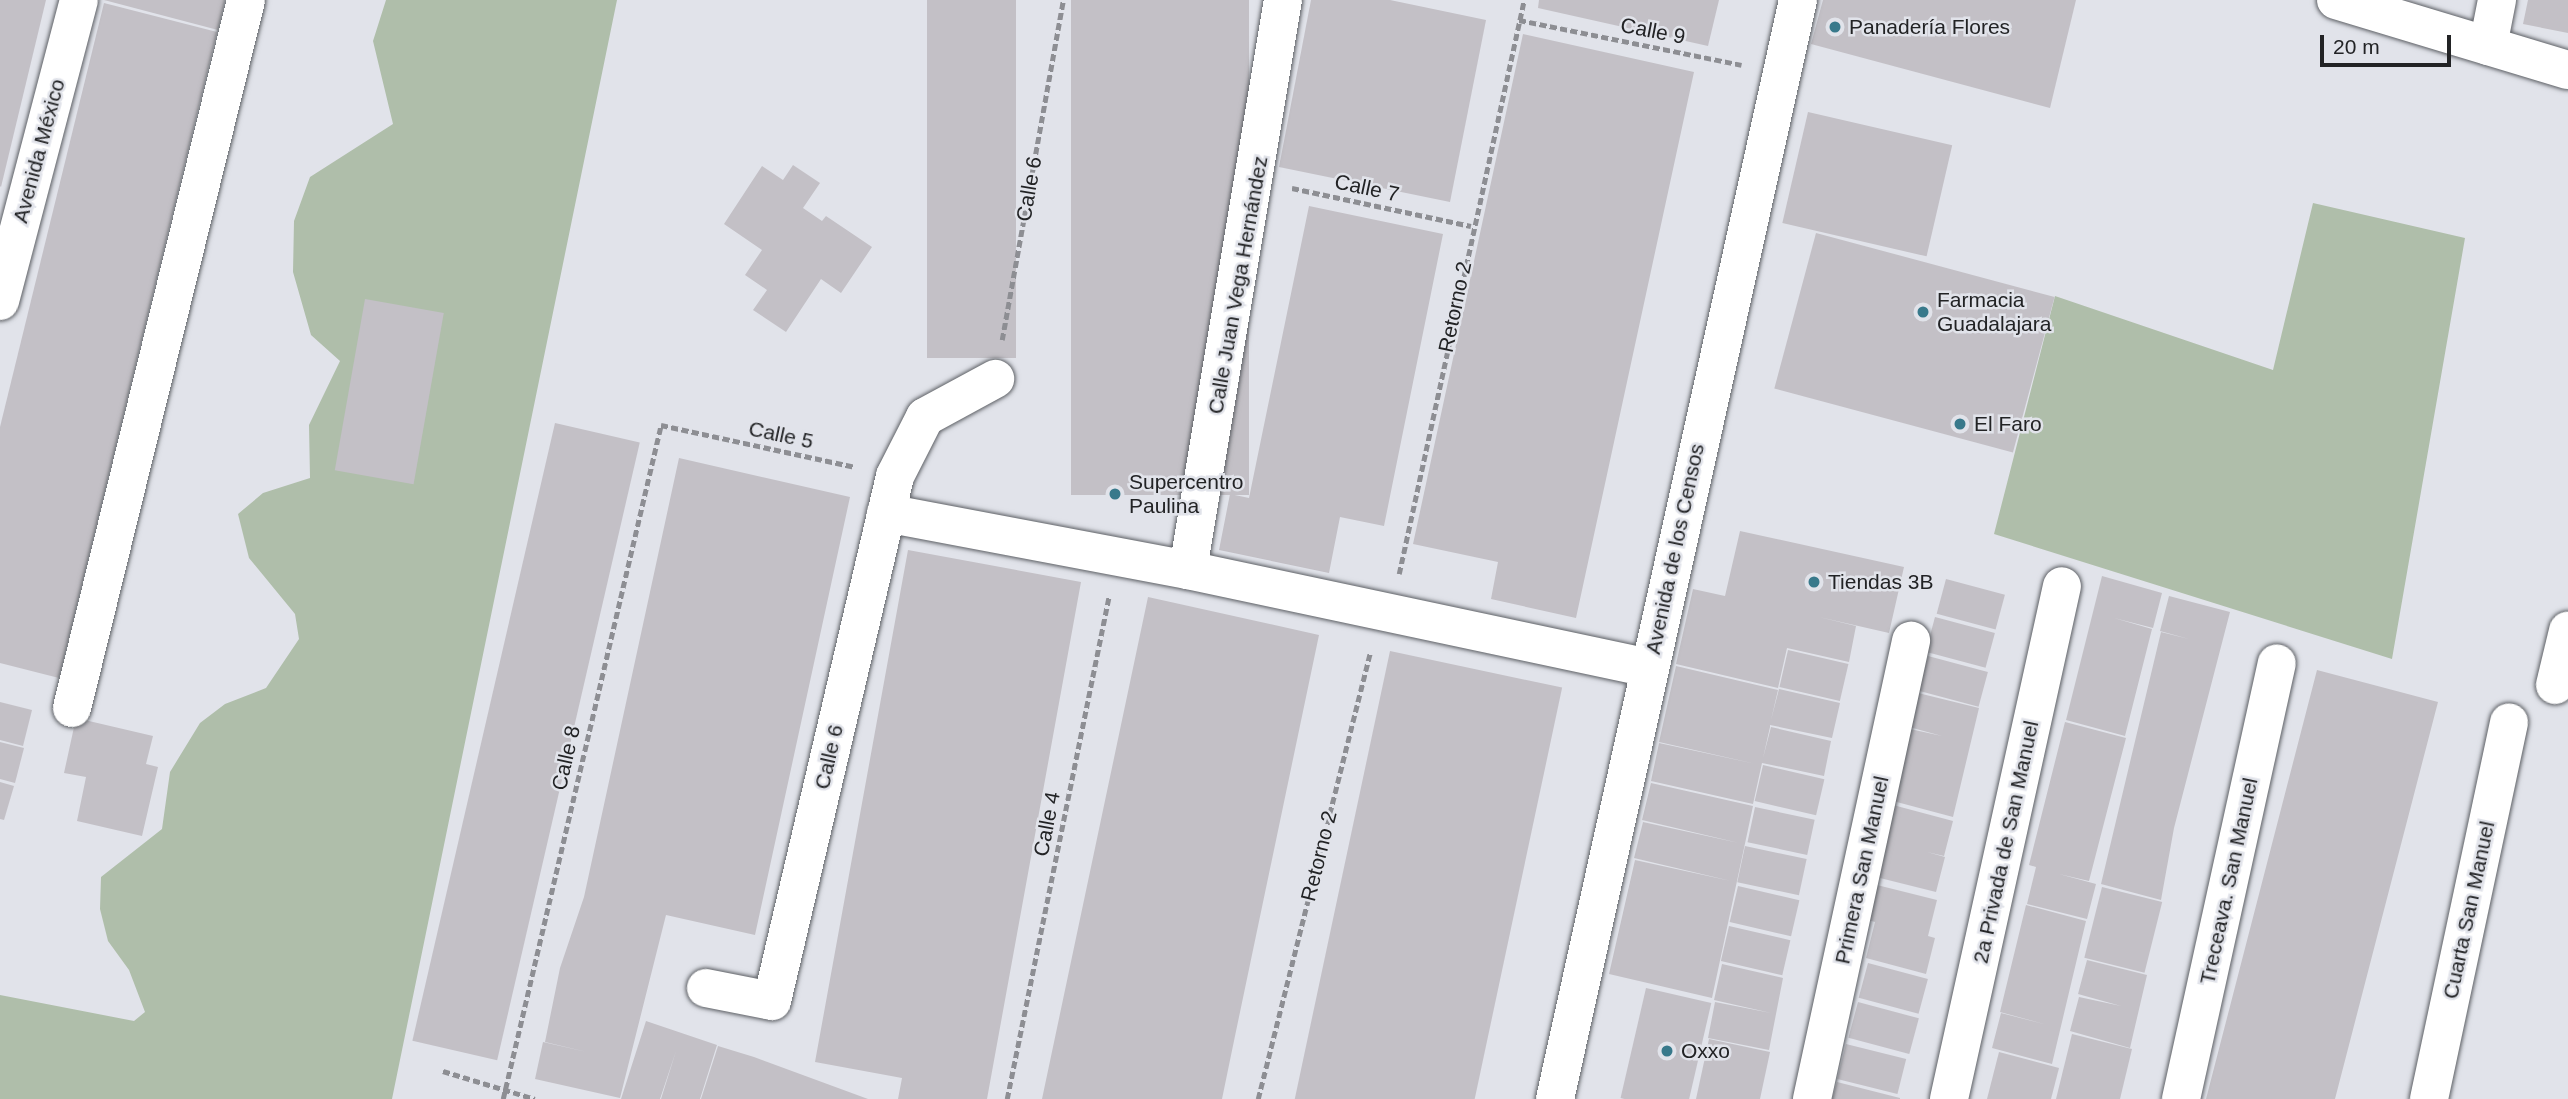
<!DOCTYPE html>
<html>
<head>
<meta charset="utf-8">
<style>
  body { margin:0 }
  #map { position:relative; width:2568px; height:1099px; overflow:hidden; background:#e1e3ea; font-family:Helvetica,sans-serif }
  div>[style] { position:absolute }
  .green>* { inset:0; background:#afbeaa }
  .building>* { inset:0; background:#c3c0c6; transform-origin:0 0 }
  .path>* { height:4.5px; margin-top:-2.25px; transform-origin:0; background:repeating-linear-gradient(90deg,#8d8e93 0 7px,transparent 0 10.5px) }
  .roads { filter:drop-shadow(0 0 2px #5d6065) drop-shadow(0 0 2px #5d6065) }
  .minor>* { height:38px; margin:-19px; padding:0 19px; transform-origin:19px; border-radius:19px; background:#fff }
  .tertiary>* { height:38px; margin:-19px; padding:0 19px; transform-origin:19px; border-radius:19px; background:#fff }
  .dots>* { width:19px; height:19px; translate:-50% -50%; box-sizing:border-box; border:4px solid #e1e3ea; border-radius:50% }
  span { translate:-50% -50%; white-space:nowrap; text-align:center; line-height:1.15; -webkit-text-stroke:5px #e1e3ea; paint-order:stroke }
  .poi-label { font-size:21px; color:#222325 }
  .left { translate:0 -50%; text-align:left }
  .street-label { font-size:21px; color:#222325 }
  .scale { position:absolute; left:2320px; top:35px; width:131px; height:32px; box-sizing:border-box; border:4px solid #222325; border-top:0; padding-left:9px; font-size:21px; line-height:24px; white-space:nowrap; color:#222325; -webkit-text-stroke:5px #e1e3ea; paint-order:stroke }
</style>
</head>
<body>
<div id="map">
  <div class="green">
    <i style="clip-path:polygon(386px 0,617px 0,392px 1099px,0 1099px,0 995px,134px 1021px,145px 1012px,129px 970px,108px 941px,100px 909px,101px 877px,162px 829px,170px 772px,200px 723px,225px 704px,266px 688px,299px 639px,295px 614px,249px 558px,238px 514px,263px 493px,310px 478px,309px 425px,340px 361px,311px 335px,293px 272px,294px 221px,310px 177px,393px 124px,373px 41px)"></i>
    <i style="clip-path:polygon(2313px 203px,2465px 238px,2392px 659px,1994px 534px,2055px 296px,2273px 370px)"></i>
  </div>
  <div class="building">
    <i style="clip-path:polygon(0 0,46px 0,1px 187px,0 186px)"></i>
    <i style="clip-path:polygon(104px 0,225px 0,218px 30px)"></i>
    <i style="left:927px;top:0;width:89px;height:358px"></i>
    <i style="left:1071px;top:0;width:178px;height:495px"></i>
    <i style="clip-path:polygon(1311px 0,1390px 0,1486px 20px,1450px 202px,1279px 167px)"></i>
    <i style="clip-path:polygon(1539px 0,1719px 0,1708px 46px,1538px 8px)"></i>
    <i style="clip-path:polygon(1823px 0,2076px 0,2050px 108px,1811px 44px)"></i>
    <i style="clip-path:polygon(2528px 0,2568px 0,2568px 33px,2523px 24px)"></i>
    <i style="clip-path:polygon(104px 3px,217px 32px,59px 678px,0 663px,0 427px)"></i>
    <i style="clip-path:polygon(1523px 34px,1694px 72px,1576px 618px,1491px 599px,1498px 562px,1413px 544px)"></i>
    <i style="left:1808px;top:112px;width:148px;height:114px;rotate:13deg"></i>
    <i style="clip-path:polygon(793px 165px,820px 183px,803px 208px,822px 221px,826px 216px,872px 247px,841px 293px,821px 279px,786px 332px,753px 310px,767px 290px,745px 275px,762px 250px,724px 224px,762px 166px,783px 180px)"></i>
    <i style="clip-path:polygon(1309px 206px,1443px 234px,1384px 526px,1340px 517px,1329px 573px,1219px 550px,1230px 494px,1249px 498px)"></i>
    <i style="left:1816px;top:233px;width:247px;height:161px;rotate:15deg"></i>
    <i style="left:365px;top:299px;width:80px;height:174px;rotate:10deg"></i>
    <i style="left:555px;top:423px;width:87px;height:634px;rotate:13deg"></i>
    <i style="clip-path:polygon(679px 458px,850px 497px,755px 935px,666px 915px,620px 1098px,535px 1079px,543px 1042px,587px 1052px,545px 1042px,560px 968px,584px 897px)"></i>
    <i style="clip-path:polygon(1740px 531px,1904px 567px,1889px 633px,1819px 617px,1856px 626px,1849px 662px,1787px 648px,1778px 688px,1676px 664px,1693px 589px,1725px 596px)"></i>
    <i style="clip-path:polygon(908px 550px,1081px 582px,987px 1099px,898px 1099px,902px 1078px,815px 1062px)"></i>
    <i style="clip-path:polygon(2102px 576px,2162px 593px,2153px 628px,2114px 618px,2152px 629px,2125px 736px,2066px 720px)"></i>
    <i style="left:1946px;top:579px;width:61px;height:36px;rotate:15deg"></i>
    <i style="clip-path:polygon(2169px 596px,2230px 612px,2174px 828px,2161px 900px,2101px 884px,2161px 632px,2189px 639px,2160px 631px)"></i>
    <i style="clip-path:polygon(1148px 597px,1319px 635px,1235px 1036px,1222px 1099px,1042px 1099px)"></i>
    <i style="left:1935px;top:617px;width:62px;height:36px;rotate:15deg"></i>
    <i style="left:1788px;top:650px;width:62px;height:38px;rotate:13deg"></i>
    <i style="left:1390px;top:651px;width:176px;height:458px;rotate:12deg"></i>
    <i style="left:1928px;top:656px;width:62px;height:36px;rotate:15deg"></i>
    <i style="clip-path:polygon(1676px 666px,1778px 690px,1771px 720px,1779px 689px,1840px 703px,1832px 738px,1770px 725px,1770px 727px,1763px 758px,1771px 727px,1831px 741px,1824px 776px,1762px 763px,1753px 804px,1651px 781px,1659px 743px,1756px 764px,1659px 742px)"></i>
    <i style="clip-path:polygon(2317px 670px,2438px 702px,2392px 879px,2335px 1099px,2206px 1099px)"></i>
    <i style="clip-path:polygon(1918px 693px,1979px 708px,1953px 817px,1893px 801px,1910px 729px,1942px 736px,1909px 727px)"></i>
    <i style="clip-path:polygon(0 702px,32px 710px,23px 746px,0 740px)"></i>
    <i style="clip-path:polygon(76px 718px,153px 736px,146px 764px,158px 767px,142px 836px,77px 821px,86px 777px,64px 773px)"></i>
    <i style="clip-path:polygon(2065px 722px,2126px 738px,2089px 881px,2059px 874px,2096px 884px,2087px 919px,2027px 904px,2036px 867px,2029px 865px)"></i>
    <i style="clip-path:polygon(0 742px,24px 748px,15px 783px,0 779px)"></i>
    <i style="left:1763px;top:765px;width:63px;height:37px;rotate:13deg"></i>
    <i style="clip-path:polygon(0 782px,14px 786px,4px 820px,0 819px)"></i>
    <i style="clip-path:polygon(1651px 783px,1753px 806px,1712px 998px,1609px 974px,1635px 860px,1731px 881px,1634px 858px,1643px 822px,1739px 843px,1642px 820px)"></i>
    <i style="clip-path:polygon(1893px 805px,1953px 821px,1944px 856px,1927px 852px,1945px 857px,1936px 892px,1876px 877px)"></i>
    <i style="left:1755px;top:807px;width:61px;height:36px;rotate:12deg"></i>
    <i style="left:1745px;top:846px;width:63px;height:37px;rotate:12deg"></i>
    <i style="clip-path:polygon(1877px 885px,1937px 900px,1928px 936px,1935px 938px,1926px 974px,1866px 958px,1875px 922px,1868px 920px)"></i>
    <i style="left:1738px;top:886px;width:63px;height:37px;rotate:13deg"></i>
    <i style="left:2102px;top:887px;width:62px;height:73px;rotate:14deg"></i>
    <i style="clip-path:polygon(2026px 905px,2086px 921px,2052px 1064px,1992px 1048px,2001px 1013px,2044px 1024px,2000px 1012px)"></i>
    <i style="left:1729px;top:926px;width:63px;height:36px;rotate:13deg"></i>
    <i style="clip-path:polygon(2087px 960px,2147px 975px,2130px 1048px,2070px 1031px,2079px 997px,2121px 1006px,2078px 994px)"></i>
    <i style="left:1868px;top:963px;width:62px;height:36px;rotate:15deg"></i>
    <i style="clip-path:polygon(1722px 964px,1783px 978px,1769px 1050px,1708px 1038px,1715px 1002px,1771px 1013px,1714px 1000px)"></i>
    <i style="left:1646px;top:988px;width:67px;height:113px;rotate:13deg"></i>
    <i style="left:1858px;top:1002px;width:63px;height:37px;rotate:15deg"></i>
    <i style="clip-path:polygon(646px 1021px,717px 1045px,700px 1099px,661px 1099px,676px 1051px,660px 1099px,621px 1099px)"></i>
    <i style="clip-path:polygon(2072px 1034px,2132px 1049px,2120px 1099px,2056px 1099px)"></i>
    <i style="clip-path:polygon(1709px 1039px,1770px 1052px,1760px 1099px,1696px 1099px)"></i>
    <i style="left:1846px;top:1044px;width:62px;height:36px;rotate:14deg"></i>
    <i style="clip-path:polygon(718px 1046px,754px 1057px,868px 1099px,701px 1099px)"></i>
    <i style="clip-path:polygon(1999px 1052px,2059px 1068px,2051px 1099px,1987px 1099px)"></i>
    <i style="clip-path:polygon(1837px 1082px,1900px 1098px,1900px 1099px,1832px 1099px)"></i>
  </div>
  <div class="path">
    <i style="left:1519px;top:20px;width:227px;rotate:11.4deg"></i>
    <i style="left:1292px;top:188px;width:183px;rotate:12deg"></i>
    <i style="left:1002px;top:340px;width:345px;rotate:-79.8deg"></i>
    <i style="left:1399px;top:574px;width:587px;rotate:-77.71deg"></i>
    <i style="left:443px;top:1071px;width:96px;rotate:16.9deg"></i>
    <i style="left:503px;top:1099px;width:692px;rotate:-76.81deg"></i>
    <i style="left:661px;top:425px;width:199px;rotate:12.2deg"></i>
    <i style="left:1007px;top:1099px;width:513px;rotate:-78.54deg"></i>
    <i style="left:1258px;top:1099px;width:461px;rotate:-75.9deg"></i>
  </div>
  <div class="roads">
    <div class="minor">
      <i style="left:2336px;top:0;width:242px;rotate:16.8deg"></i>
      <i style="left:2488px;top:46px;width:47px;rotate:-78.9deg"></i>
      <i style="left:0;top:301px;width:311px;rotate:-75.3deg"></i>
      <i style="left:886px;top:513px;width:307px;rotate:10.7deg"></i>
      <i style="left:1188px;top:570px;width:471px;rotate:12deg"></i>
      <i style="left:1188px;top:570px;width:578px;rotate:-80.54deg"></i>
      <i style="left:2555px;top:685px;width:56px;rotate:-76.5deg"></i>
      <i style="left:72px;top:708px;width:729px;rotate:-76.19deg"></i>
      <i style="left:706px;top:988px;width:67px;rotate:11.1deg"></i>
      <i style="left:772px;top:1001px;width:539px;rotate:-76.81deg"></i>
      <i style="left:895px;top:476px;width:66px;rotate:-63deg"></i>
      <i style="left:925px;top:417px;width:80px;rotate:-28.5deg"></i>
      <i style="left:1812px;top:1099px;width:469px;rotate:-77.8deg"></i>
      <i style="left:1949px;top:1099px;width:525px;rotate:-77.58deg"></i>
      <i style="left:2181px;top:1099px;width:446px;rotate:-77.6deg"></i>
      <i style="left:2429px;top:1099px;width:385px;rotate:-78deg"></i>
    </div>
    <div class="tertiary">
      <i style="left:1555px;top:1099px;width:1126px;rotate:-77.53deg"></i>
    </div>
  </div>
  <div class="dots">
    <i style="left:1835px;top:27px;background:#38798b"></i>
    <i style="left:1923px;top:312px;background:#38798b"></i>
    <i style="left:1960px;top:424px;background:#38798b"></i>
    <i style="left:1115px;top:494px;background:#38798b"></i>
    <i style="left:1814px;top:582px;background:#38798b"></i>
    <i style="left:1667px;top:1051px;background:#38798b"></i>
  </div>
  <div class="poi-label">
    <span class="left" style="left:1849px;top:27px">Panadería Flores</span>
    <span class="left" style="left:1937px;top:312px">Farmacia<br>Guadalajara</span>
    <span class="left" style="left:1974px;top:424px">El Faro</span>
    <span class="left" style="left:1129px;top:494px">Supercentro<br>Paulina</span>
    <span class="left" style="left:1828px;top:582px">Tiendas 3B</span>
    <span class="left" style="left:1681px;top:1051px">Oxxo</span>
  </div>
  <div class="street-label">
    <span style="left:1653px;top:31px;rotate:11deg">Calle 9</span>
    <span style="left:39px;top:151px;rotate:-75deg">Avenida México</span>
    <span style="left:1367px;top:188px;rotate:12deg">Calle 7</span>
    <span style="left:1029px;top:189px;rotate:-80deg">Calle 6</span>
    <span style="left:1238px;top:285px;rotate:-80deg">Calle Juan Vega Hernández</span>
    <span style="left:1455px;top:307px;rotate:-78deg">Retorno 2</span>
    <span style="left:781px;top:435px;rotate:12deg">Calle 5</span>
    <span style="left:1675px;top:549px;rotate:-78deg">Avenida de los Censos</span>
    <span style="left:829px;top:757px;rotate:-77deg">Calle 6</span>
    <span style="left:566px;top:758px;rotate:-77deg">Calle 8</span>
    <span style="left:1047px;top:824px;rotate:-79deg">Calle 4</span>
    <span style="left:2006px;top:842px;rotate:-78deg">2a Privada de San Manuel</span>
    <span style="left:1319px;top:856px;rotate:-76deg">Retorno 2</span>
    <span style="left:1862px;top:870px;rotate:-78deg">Primera San Manuel</span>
    <span style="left:2229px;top:881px;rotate:-78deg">Treceava. San Manuel</span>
    <span style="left:2469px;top:910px;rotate:-78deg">Cuarta San Manuel</span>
  </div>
  <div class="scale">20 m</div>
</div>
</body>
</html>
